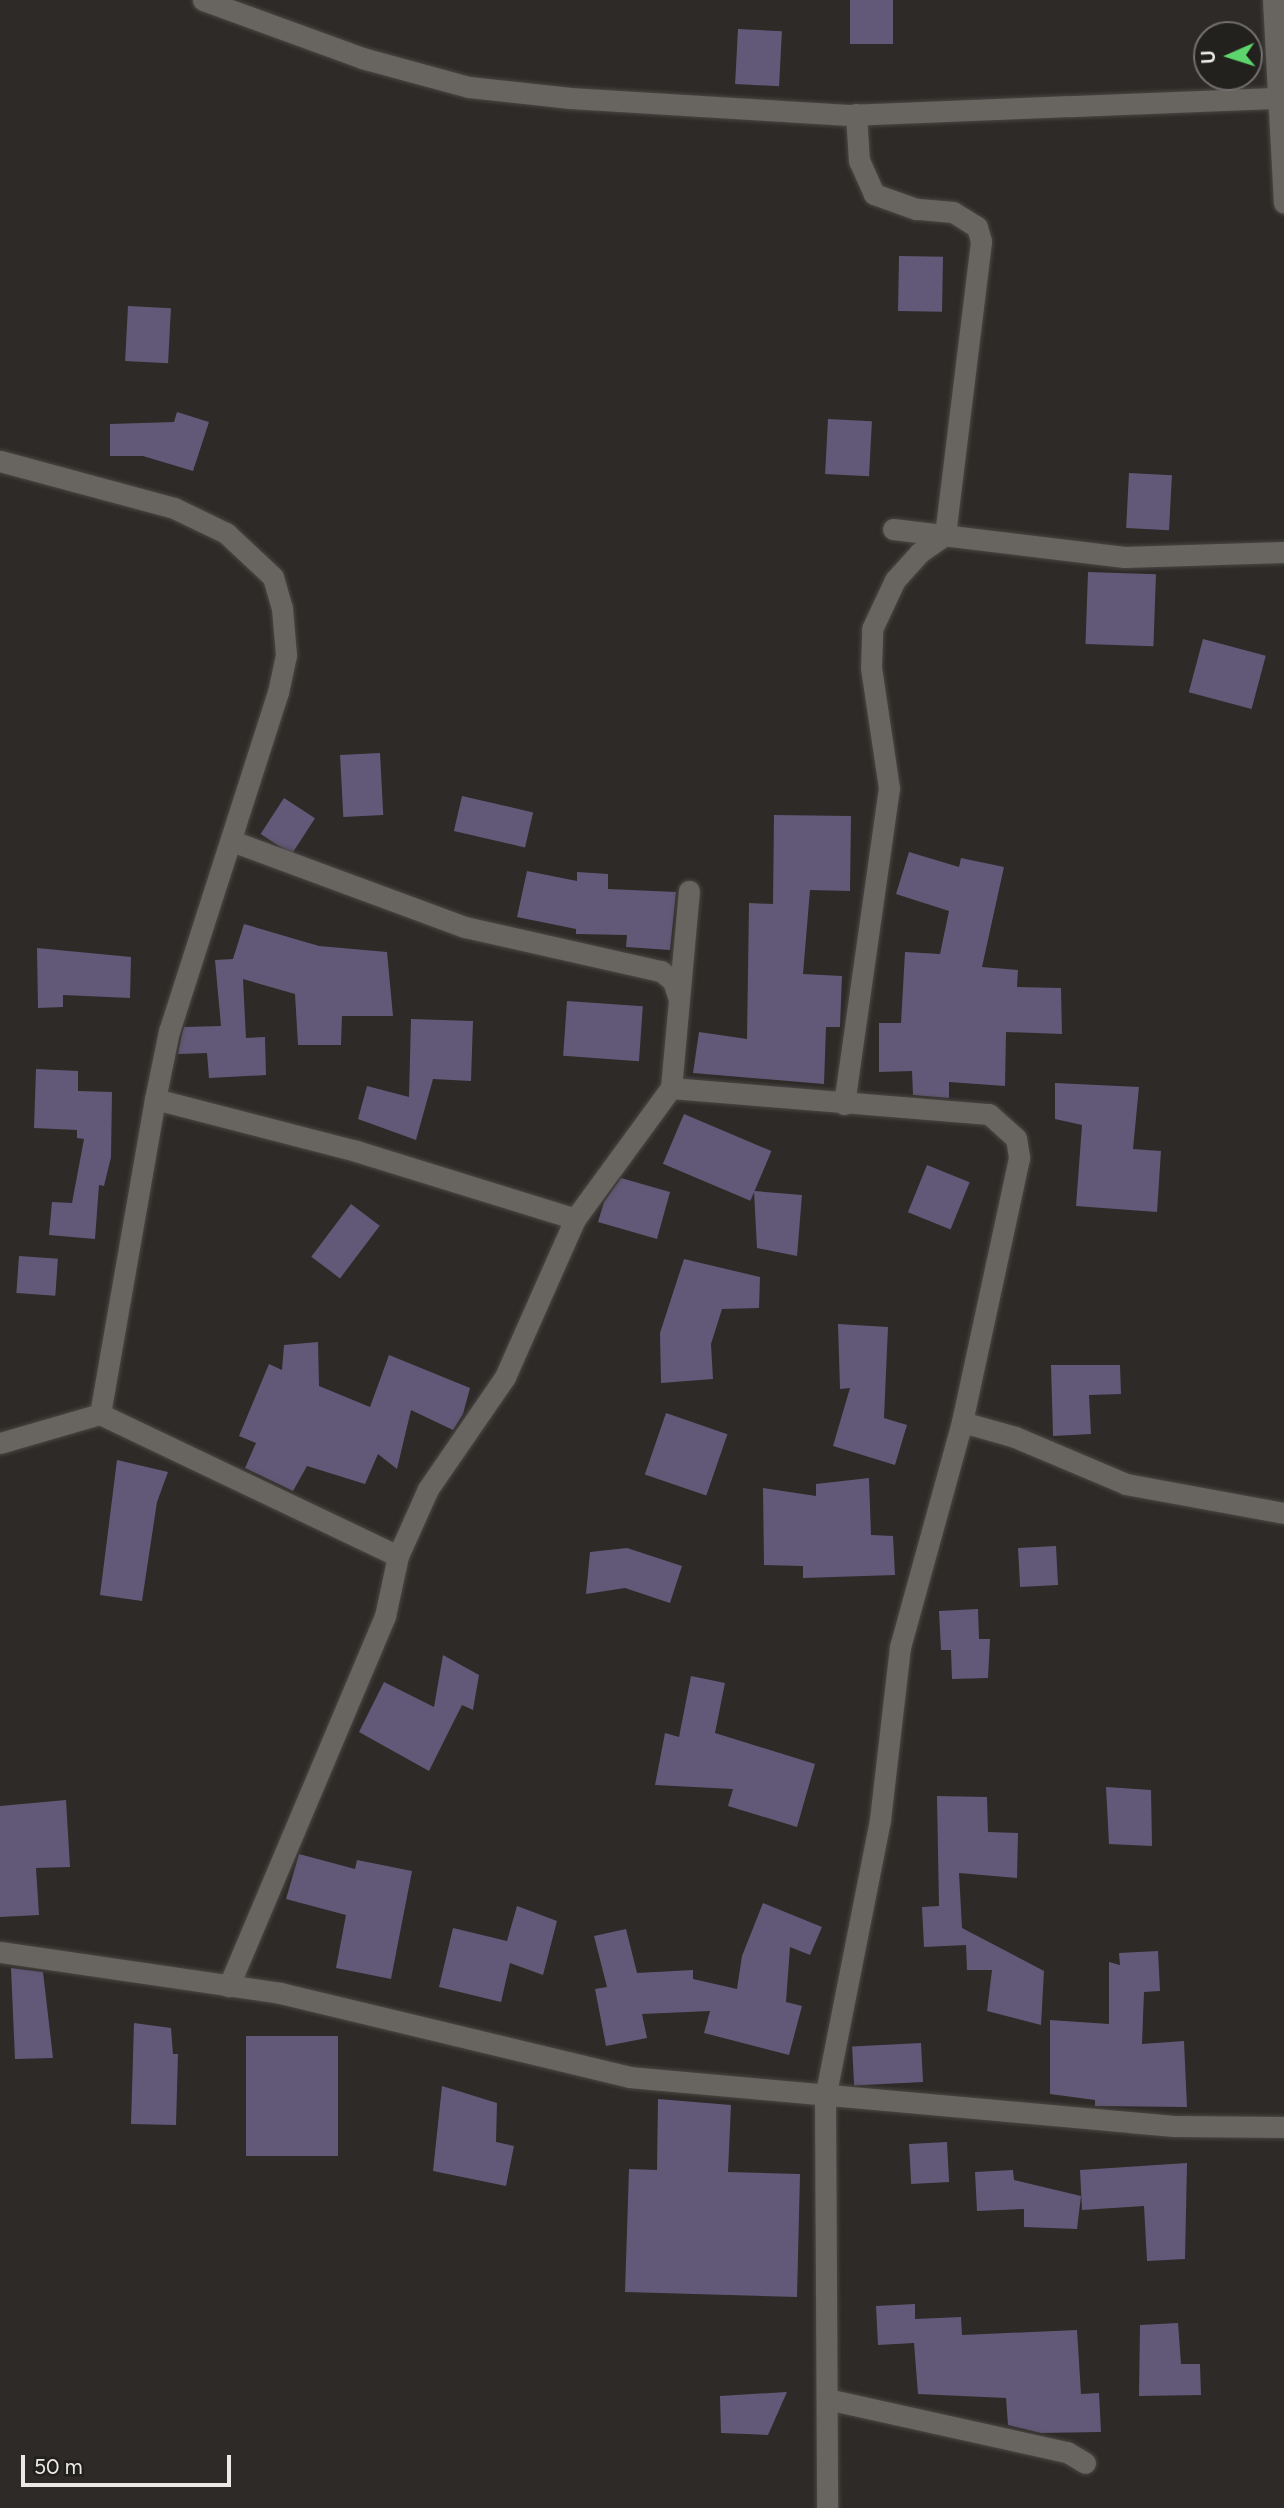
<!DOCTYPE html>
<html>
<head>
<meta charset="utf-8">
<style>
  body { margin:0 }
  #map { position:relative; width:1284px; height:2508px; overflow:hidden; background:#2d2a27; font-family:Figtree,sans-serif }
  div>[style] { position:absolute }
  .building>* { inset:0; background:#625978; transform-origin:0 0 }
  .roads { filter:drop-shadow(0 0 2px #484744) drop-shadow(0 0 2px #484744) }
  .street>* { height:21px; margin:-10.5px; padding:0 10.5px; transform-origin:10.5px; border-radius:10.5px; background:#686561 }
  span { translate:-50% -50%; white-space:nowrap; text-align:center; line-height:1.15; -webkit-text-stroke:5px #23211e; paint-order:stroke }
  .north { position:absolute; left:1193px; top:21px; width:70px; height:70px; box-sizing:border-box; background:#23211e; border:2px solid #73716f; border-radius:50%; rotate:267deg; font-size:19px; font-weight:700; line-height:28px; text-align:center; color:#ebeae8 }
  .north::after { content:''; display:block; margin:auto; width:24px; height:32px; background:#5dd56c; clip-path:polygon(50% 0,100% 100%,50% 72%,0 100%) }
  .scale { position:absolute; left:21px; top:2455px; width:210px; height:32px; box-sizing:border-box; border:4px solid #ebeae8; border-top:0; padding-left:9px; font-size:21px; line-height:24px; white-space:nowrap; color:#ebeae8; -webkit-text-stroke:5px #23211e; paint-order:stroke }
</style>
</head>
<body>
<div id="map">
  <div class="building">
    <i style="left:850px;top:0;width:43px;height:44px"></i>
    <i style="left:738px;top:29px;width:44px;height:55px;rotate:3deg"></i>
    <i style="left:899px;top:256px;width:44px;height:55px;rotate:1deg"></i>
    <i style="left:128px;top:306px;width:43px;height:55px;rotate:3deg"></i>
    <i style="clip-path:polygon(177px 412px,209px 422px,193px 471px,143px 456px,110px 456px,110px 424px,174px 422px)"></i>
    <i style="left:828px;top:419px;width:44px;height:55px;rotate:3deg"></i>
    <i style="left:1129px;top:473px;width:43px;height:55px;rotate:3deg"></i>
    <i style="left:1088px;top:572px;width:68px;height:72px;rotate:2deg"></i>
    <i style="left:1203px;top:639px;width:65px;height:55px;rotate:15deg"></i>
    <i style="left:380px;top:753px;width:62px;height:40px;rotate:87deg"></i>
    <i style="left:462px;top:796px;width:73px;height:36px;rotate:13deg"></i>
    <i style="left:284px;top:798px;width:37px;height:43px;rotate:33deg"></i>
    <i style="clip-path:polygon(774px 815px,851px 816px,850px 891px,810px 890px,803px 974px,842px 976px,840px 1027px,826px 1027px,824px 1084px,693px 1073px,699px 1032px,747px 1039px,749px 903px,773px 904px)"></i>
    <i style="clip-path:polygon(909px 852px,959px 867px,961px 858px,1004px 867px,982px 967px,1018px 970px,1017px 987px,1061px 988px,1062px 1034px,1006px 1032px,1005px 1086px,949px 1082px,949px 1098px,913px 1095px,912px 1071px,879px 1072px,879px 1023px,901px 1023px,905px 952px,940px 954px,949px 911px,896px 894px)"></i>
    <i style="clip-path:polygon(527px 871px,577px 881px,577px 872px,608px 874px,608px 889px,676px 892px,670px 950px,626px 947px,627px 935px,576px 934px,576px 929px,517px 917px)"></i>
    <i style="clip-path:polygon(244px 924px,319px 946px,387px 952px,393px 1016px,342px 1016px,341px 1045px,298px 1045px,295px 994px,243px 979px,246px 1038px,265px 1037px,266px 1075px,209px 1078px,207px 1053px,178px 1054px,182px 1034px,184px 1027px,221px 1026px,215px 960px,233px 959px)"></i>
    <i style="clip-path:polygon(37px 948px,131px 957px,130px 998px,63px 995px,63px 1007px,38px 1008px)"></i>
    <i style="left:567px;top:1001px;width:76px;height:55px;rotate:4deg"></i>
    <i style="clip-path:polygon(411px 1019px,473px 1021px,471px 1081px,433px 1079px,416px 1140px,358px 1119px,367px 1086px,409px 1097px)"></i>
    <i style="clip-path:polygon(36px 1069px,78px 1071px,78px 1091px,112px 1092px,111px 1157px,104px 1186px,99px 1185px,95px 1239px,49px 1235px,52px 1202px,72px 1203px,84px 1139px,77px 1138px,77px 1130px,34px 1128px)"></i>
    <i style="clip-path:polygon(1055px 1083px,1139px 1087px,1133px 1149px,1161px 1151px,1157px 1212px,1076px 1206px,1082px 1125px,1055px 1119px)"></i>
    <i style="left:684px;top:1114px;width:95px;height:54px;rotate:23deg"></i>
    <i style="left:927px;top:1165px;width:46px;height:51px;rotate:22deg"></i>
    <i style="clip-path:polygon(621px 1178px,670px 1192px,657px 1239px,598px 1222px,604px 1202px)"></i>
    <i style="clip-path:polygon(754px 1191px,802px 1195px,797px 1256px,757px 1248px)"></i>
    <i style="left:351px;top:1204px;width:36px;height:66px;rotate:37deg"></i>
    <i style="left:19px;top:1256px;width:39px;height:37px;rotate:4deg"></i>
    <i style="clip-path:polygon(684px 1259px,760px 1277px,759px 1308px,722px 1309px,711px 1344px,713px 1379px,661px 1383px,660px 1333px)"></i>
    <i style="clip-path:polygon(838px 1324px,888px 1327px,884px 1418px,907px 1425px,895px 1465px,833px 1446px,850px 1388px,840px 1389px)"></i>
    <i style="clip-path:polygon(318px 1342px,319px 1386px,370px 1407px,389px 1355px,470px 1388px,463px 1414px,453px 1430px,411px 1410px,397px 1469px,378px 1454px,365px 1484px,307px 1466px,293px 1491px,245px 1468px,256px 1443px,239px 1436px,269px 1364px,282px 1370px,284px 1345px)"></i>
    <i style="clip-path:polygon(1051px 1365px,1120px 1365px,1121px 1394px,1089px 1395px,1091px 1434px,1053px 1436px)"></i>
    <i style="left:666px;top:1413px;width:65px;height:65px;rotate:19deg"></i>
    <i style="clip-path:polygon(117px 1460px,168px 1472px,157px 1502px,142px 1601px,100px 1595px)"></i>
    <i style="clip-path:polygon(869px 1478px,871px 1535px,893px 1536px,895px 1575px,803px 1578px,803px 1566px,764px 1565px,763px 1488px,816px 1496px,816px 1484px)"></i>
    <i style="left:1056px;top:1546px;width:39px;height:38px;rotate:87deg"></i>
    <i style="clip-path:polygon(627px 1548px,682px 1566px,670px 1603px,625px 1588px,586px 1594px,590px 1552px)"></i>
    <i style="clip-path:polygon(978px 1609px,979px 1639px,990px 1639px,988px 1678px,952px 1679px,951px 1650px,941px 1650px,939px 1611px)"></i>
    <i style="clip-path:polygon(443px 1655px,479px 1675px,473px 1710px,462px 1705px,429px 1771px,359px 1732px,384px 1682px,434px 1707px)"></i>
    <i style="clip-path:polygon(691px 1676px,725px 1683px,715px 1733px,815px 1764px,797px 1827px,728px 1806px,733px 1789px,655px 1785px,665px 1733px,679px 1737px)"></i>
    <i style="clip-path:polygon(1106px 1787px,1151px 1790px,1152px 1846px,1109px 1844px)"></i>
    <i style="clip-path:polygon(937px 1796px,987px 1797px,988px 1832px,1018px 1833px,1017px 1878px,959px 1873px,962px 1928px,1044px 1971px,1041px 2025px,987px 2011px,992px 1970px,967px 1970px,966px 1945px,924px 1947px,922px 1907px,939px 1906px)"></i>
    <i style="clip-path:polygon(66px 1800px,70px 1867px,36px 1868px,39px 1915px,0 1917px,0 1806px)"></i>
    <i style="clip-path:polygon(299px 1854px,355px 1869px,357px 1860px,412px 1871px,391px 1979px,336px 1968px,346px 1915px,286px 1899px)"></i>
    <i style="clip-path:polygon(763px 1903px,822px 1927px,810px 1955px,790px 1947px,786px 2002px,802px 2006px,789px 2055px,704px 2033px,710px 2011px,642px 2014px,647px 2038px,606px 2046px,595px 1989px,607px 1987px,594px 1936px,626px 1929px,637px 1973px,693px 1970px,693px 1979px,737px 1989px,742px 1956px)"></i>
    <i style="clip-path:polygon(517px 1906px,557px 1921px,543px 1975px,510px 1963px,501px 2002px,439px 1987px,453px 1928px,507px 1941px)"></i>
    <i style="clip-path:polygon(1158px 1951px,1160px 1991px,1144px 1992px,1142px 2044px,1184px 2041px,1187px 2107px,1095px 2106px,1095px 2100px,1050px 2094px,1050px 2020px,1109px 2024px,1109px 1962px,1120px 1965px,1119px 1953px)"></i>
    <i style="clip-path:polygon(11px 1968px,43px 1972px,53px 2058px,15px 2059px)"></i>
    <i style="clip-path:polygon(134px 2023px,171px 2028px,173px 2054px,178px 2054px,176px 2125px,131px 2124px)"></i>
    <i style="left:246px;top:2036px;width:92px;height:120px"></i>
    <i style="left:921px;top:2043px;width:39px;height:69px;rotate:87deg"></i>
    <i style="clip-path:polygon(442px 2086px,497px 2103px,496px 2142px,514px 2146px,506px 2186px,433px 2171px)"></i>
    <i style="clip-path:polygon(658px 2099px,731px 2105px,728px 2172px,800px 2174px,797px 2297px,625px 2292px,629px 2169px,657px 2170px)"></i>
    <i style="left:947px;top:2142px;width:40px;height:38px;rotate:87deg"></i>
    <i style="clip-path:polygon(1187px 2163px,1185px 2259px,1147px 2261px,1144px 2206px,1082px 2210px,1080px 2170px)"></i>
    <i style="clip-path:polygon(1013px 2170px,1014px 2180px,1081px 2196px,1077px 2229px,1024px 2227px,1024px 2209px,977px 2211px,975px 2172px)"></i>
    <i style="clip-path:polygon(915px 2304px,915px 2319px,961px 2317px,962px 2335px,1077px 2330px,1081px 2394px,1099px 2393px,1101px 2432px,1041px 2433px,1008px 2425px,1006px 2398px,918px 2394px,914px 2343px,878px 2345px,876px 2306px)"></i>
    <i style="clip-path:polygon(1178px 2323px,1181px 2364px,1200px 2364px,1201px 2395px,1139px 2396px,1140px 2325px)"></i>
    <i style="clip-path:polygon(787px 2392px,768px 2435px,721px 2433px,720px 2396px)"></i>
  </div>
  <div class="roads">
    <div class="street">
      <i style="left:203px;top:0;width:169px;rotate:20deg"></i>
      <i style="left:362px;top:58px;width:111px;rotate:15.2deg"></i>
      <i style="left:469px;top:87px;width:102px;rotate:6.2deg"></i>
      <i style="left:570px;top:98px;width:279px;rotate:3.5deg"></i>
      <i style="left:848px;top:115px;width:426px;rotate:-2.3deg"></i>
      <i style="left:1273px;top:0;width:203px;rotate:86.9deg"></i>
      <i style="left:0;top:461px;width:180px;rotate:15.1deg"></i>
      <i style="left:174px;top:508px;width:58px;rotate:25.7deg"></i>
      <i style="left:226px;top:533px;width:64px;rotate:43.1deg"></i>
      <i style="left:273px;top:577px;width:32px;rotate:74deg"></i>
      <i style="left:282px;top:608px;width:47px;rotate:85.1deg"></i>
      <i style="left:286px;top:655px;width:38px;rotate:102deg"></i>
      <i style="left:278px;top:692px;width:356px;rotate:107.8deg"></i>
      <i style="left:169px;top:1031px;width:69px;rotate:101.6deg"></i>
      <i style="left:893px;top:529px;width:233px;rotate:6.9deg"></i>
      <i style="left:1124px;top:557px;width:160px;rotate:-1.8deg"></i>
      <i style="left:232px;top:841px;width:248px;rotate:20.3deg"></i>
      <i style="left:465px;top:927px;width:201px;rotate:12.7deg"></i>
      <i style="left:661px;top:971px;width:16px;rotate:40deg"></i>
      <i style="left:673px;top:981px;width:19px;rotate:72deg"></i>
      <i style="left:671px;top:1088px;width:198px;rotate:-84.8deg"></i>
      <i style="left:844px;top:1104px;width:319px;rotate:-81.9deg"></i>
      <i style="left:889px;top:788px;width:122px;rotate:-98.5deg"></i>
      <i style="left:871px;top:667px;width:38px;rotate:-88deg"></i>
      <i style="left:872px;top:629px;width:54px;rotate:-64.9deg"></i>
      <i style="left:895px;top:580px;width:36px;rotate:-48deg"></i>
      <i style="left:919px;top:553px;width:32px;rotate:-35deg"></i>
      <i style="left:945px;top:535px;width:296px;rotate:-83deg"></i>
      <i style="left:981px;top:241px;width:15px;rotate:-106deg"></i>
      <i style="left:977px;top:227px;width:28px;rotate:-148deg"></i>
      <i style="left:953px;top:212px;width:37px;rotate:-175deg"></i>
      <i style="left:916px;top:209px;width:45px;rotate:-160.3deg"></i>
      <i style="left:874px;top:194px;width:36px;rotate:-114deg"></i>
      <i style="left:859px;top:161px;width:47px;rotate:-93.7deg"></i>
      <i style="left:100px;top:1414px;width:320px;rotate:-80.1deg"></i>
      <i style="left:155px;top:1099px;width:208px;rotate:14.5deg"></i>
      <i style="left:356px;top:1151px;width:229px;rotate:17.2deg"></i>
      <i style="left:575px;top:1219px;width:162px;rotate:-53.8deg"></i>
      <i style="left:671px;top:1088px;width:319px;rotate:4.7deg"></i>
      <i style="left:989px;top:1114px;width:36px;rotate:42deg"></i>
      <i style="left:1016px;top:1138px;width:20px;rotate:81deg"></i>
      <i style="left:1019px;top:1158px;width:270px;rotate:102.2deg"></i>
      <i style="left:962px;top:1422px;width:233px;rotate:105.4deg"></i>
      <i style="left:900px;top:1647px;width:174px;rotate:96.6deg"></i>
      <i style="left:880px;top:1820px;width:284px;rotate:101.2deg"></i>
      <i style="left:825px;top:2099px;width:409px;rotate:89.7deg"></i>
      <i style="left:962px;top:1422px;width:55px;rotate:15.8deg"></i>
      <i style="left:1015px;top:1437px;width:121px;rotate:22.9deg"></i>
      <i style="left:1126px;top:1484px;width:161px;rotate:10.4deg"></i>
      <i style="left:0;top:1443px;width:104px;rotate:-16.2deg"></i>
      <i style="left:100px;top:1414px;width:330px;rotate:25.5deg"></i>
      <i style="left:398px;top:1556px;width:61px;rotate:102.2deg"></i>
      <i style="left:385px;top:1616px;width:402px;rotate:112.9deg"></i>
      <i style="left:398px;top:1556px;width:73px;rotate:-65.9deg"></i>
      <i style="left:428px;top:1489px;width:136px;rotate:-55.5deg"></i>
      <i style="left:505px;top:1377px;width:173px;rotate:-66.1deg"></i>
      <i style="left:0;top:1952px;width:283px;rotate:8.3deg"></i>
      <i style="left:280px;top:1993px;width:359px;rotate:13.5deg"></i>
      <i style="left:629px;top:2077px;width:547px;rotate:5.14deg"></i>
      <i style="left:1174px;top:2126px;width:110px;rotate:0.5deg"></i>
      <i style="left:827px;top:2399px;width:246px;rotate:12.5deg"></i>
      <i style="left:1067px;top:2452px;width:21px;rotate:31deg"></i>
    </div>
  </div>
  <div class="north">U</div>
  <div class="scale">50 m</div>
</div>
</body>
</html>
